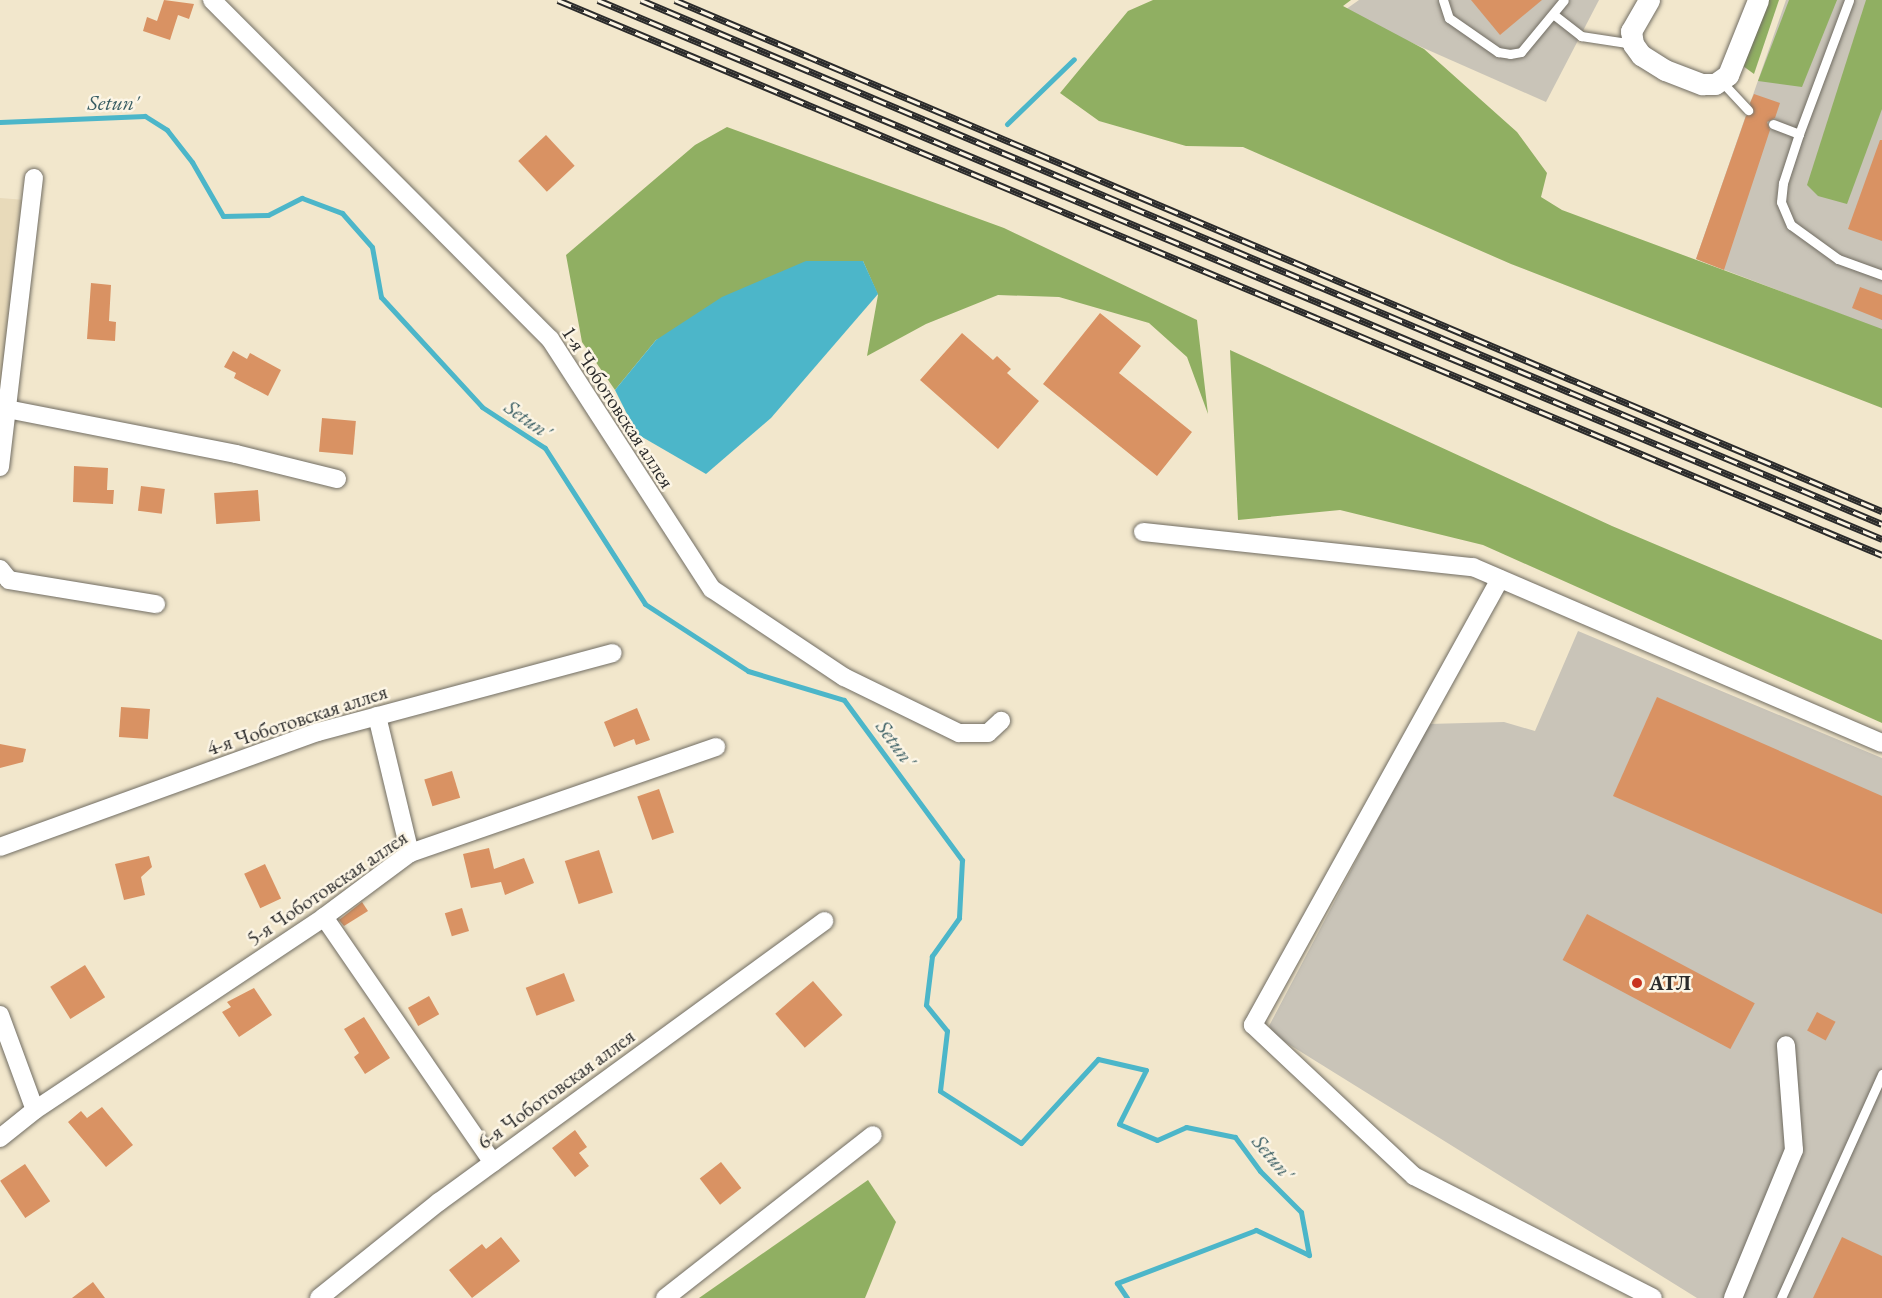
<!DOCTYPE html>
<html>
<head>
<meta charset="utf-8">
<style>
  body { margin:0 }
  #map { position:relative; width:1882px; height:1298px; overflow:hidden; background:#f2e7cc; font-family:"EB Garamond",serif }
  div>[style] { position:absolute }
  .built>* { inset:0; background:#e8daba }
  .industrial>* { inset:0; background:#c9c4b8 }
  .forest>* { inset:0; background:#90af62 }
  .water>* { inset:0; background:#4cb6c9 }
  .stream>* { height:5px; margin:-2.5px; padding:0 2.5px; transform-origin:2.5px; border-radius:2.5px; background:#4cb6c9 }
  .building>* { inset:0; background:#d99263; transform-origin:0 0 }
  .roads { filter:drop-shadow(0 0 2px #716d63) drop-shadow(0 0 2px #716d63) }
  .service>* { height:9px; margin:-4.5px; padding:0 4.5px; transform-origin:4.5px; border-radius:4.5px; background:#fff }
  .minor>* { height:18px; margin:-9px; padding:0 9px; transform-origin:9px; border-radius:9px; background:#fff }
  .tertiary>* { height:21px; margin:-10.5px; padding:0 10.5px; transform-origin:10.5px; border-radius:10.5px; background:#fff }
  .rail>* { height:7px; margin-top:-3.5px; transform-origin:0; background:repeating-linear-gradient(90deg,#fcf5e5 0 14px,#2b2b2b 0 28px); box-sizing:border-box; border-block:2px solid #2b2b2b }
  .dots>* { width:16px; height:16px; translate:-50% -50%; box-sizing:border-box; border:3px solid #fcf5e5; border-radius:50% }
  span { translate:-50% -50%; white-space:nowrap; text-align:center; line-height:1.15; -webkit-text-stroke:5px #fcf5e5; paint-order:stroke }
  .street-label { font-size:21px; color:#2b2b2b }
  .poi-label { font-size:21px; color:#2b2b2b; font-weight:700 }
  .left { translate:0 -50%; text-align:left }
  .water-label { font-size:22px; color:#375c62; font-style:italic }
</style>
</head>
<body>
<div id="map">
  <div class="built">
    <i style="clip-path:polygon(0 198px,25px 200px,0 406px)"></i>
  </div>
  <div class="industrial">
    <i style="clip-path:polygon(1359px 0,1599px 0,1546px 102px,1342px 12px)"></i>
    <i style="clip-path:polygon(1786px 0,1882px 0,1882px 330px,1696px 259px)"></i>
    <i style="clip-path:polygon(1578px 631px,1882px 758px,1882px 1298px,1697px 1298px,1277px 1037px,1269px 1026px,1428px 724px,1504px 722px,1535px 731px)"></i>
  </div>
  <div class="forest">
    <i style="clip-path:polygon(1153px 0,1351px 0,1343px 6px,1424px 49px,1517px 132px,1547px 173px,1541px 197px,1562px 210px,1882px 329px,1882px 408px,1511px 264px,1243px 147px,1186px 146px,1099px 121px,1060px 93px,1128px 11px)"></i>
    <i style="clip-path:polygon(1767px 0,1779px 0,1754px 74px,1743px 66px)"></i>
    <i style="clip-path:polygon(1789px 0,1837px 0,1802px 87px,1758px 81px)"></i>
    <i style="clip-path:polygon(1866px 0,1882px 0,1882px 109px,1847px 204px,1818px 196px,1807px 185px)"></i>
    <i style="clip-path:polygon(727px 127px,1004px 228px,1197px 320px,1208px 414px,1187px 357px,1149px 323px,1059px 297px,998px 295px,926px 324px,867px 356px,878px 295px,863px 261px,656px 340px,615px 390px,582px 342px,566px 255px,695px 145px)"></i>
    <i style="clip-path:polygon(1230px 350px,1612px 526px,1882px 640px,1882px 723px,1483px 545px,1340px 510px,1238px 520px)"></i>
    <i style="clip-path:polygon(868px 1180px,896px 1222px,865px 1298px,699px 1298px)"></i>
  </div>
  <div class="water">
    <i style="clip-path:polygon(806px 261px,863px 261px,878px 294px,771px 418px,706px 474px,637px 434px,615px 390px,656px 340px,722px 297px)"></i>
  </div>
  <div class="stream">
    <i style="left:0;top:122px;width:145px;rotate:-2.4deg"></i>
    <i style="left:145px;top:116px;width:26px;rotate:32deg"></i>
    <i style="left:167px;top:130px;width:41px;rotate:52deg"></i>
    <i style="left:192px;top:162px;width:62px;rotate:60.1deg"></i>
    <i style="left:223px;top:216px;width:45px;rotate:-1.3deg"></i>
    <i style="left:268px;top:215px;width:38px;rotate:-27deg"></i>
    <i style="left:302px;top:198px;width:43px;rotate:20.6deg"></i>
    <i style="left:342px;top:213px;width:45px;rotate:48.6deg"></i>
    <i style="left:372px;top:247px;width:51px;rotate:79.8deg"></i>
    <i style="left:381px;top:297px;width:149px;rotate:47.4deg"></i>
    <i style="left:482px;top:407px;width:75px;rotate:33.1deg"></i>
    <i style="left:545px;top:448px;width:185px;rotate:57.3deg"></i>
    <i style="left:645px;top:604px;width:123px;rotate:33deg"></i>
    <i style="left:748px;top:671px;width:100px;rotate:16.8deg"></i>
    <i style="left:844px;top:700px;width:199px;rotate:53.6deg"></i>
    <i style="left:962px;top:860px;width:58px;rotate:93deg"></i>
    <i style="left:959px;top:918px;width:47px;rotate:125.4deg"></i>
    <i style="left:932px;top:956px;width:49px;rotate:97deg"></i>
    <i style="left:926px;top:1005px;width:33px;rotate:51deg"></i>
    <i style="left:947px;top:1031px;width:60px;rotate:96.7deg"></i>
    <i style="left:940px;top:1091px;width:96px;rotate:32.7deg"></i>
    <i style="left:1021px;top:1143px;width:114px;rotate:-47.5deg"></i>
    <i style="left:1098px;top:1059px;width:49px;rotate:12.9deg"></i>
    <i style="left:1146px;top:1070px;width:60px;rotate:116.6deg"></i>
    <i style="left:1119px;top:1124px;width:41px;rotate:22.8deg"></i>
    <i style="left:1157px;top:1140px;width:32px;rotate:-24deg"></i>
    <i style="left:1186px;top:1127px;width:50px;rotate:11.5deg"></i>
    <i style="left:1235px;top:1137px;width:42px;rotate:53.7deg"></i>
    <i style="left:1260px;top:1171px;width:58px;rotate:45deg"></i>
    <i style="left:1301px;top:1212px;width:44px;rotate:79.5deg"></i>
    <i style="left:1309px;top:1255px;width:59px;rotate:-154.7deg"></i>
    <i style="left:1256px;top:1230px;width:149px;rotate:159.1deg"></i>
    <i style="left:1117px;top:1283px;width:18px;rotate:56deg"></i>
    <i style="left:1007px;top:124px;width:93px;rotate:-44.1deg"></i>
  </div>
  <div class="building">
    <i style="clip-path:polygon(164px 0,194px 4px,189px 19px,178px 15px,170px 40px,143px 31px,147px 17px,157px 21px)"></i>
    <i style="clip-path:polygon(1471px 0,1542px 0,1500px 35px)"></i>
    <i style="clip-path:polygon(1754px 94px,1780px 103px,1775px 118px,1767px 122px,1770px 130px,1724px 270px,1696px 259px,1746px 116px,1754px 113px,1750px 103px)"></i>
    <i style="left:546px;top:135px;width:42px;height:38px;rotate:47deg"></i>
    <i style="clip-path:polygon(1880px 140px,1882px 140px,1882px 241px,1848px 229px)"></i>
    <i style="clip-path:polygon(91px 283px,111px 285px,109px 321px,116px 322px,115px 341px,87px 339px)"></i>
    <i style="clip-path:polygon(1860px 287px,1882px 295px,1882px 320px,1852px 308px)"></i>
    <i style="clip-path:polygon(1100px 313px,1141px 346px,1119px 373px,1192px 432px,1157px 476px,1043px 384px)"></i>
    <i style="clip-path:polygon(962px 333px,993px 360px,997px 356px,1011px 369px,1007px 373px,1039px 401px,998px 449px,920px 380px)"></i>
    <i style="clip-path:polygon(233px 351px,247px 359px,250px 353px,281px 370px,268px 396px,234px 378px,236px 373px,224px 367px)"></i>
    <i style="left:322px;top:418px;width:34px;height:34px;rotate:5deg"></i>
    <i style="clip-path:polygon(74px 466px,108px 468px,107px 490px,114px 490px,113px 504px,73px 502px)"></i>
    <i style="left:141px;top:486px;width:24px;height:25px;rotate:7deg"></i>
    <i style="left:258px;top:490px;width:31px;height:44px;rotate:86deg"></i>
    <i style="clip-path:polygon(1657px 697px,1882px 796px,1882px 914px,1613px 796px)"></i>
    <i style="left:121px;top:707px;width:29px;height:30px;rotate:4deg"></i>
    <i style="clip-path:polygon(637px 708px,650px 740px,636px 745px,634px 739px,614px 747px,604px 722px)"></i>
    <i style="clip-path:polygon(0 744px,26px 749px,23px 762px,0 768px)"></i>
    <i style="left:452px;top:771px;width:28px;height:29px;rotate:73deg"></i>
    <i style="left:659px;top:789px;width:46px;height:23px;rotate:71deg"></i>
    <i style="clip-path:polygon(489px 848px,494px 869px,524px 858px,534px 883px,505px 895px,501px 882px,471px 888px,463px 854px)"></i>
    <i style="left:599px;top:850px;width:45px;height:36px;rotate:72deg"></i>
    <i style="clip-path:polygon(149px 856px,152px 867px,141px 877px,145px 895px,124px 900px,115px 864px)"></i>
    <i style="left:265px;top:864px;width:38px;height:23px;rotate:65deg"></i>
    <i style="clip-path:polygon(362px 902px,368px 911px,344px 926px,339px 920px)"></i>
    <i style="left:462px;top:908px;width:24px;height:18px;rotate:73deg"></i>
    <i style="left:1587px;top:914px;width:190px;height:52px;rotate:28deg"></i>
    <i style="left:85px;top:965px;width:38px;height:41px;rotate:58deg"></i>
    <i style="left:564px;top:973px;width:30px;height:41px;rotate:69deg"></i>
    <i style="left:813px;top:981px;width:45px;height:50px;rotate:49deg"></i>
    <i style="clip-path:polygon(254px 988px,272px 1015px,239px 1037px,222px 1012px,231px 1007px,227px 1002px)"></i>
    <i style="left:429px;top:996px;width:21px;height:24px;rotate:61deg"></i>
    <i style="left:1817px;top:1012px;width:21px;height:21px;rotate:28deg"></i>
    <i style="clip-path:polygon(364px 1017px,390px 1058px,365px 1074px,354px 1057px,359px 1053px,344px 1029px)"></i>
    <i style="clip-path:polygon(102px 1107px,133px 1145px,106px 1167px,68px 1122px,81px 1111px,87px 1118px)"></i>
    <i style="clip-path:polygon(575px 1130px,587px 1147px,579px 1153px,589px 1166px,575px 1177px,552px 1148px)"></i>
    <i style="left:721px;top:1162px;width:33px;height:27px;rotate:52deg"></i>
    <i style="left:25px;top:1164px;width:45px;height:30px;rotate:56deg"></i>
    <i style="clip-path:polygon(501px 1237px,520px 1261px,472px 1298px,449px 1270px,482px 1244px,486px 1249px)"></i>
    <i style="clip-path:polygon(1842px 1237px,1882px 1256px,1882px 1298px,1813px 1298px)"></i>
    <i style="clip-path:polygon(93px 1282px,105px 1298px,72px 1298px)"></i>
  </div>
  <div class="roads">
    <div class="service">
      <i style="left:1443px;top:0;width:19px;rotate:72deg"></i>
      <i style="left:1449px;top:18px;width:60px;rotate:34.8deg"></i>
      <i style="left:1498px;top:52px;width:12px;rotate:9deg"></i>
      <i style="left:1510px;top:54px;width:11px;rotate:-10deg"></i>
      <i style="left:1521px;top:52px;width:67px;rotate:-50.4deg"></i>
      <i style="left:1553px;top:14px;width:36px;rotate:38deg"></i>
      <i style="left:1581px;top:36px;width:53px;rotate:8.7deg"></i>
      <i style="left:1721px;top:81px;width:40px;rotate:47deg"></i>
      <i style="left:1773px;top:124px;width:28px;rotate:21deg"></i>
      <i style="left:1799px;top:134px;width:52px;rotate:108.1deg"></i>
      <i style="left:1783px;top:183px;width:19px;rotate:96deg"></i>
      <i style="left:1781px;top:202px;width:25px;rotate:67deg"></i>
      <i style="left:1791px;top:225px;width:58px;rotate:35.9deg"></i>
      <i style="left:1838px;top:259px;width:47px;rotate:20deg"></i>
      <i style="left:1799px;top:134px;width:143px;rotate:-69.5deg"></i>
      <i style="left:1781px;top:1298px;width:246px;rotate:-65.7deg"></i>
    </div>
    <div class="minor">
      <i style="left:212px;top:0;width:479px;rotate:45.1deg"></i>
      <i style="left:550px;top:339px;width:298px;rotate:57.1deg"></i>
      <i style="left:712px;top:589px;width:159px;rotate:33.7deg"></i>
      <i style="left:844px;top:677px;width:128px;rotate:26deg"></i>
      <i style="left:959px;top:733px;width:29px"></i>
      <i style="left:988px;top:733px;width:18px;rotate:-43deg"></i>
      <i style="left:7px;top:409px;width:233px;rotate:11.1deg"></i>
      <i style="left:236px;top:454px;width:104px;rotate:13.9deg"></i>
      <i style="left:0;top:467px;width:291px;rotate:-83.3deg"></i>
      <i style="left:1143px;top:532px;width:332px;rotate:6.1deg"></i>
      <i style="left:1473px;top:567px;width:445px;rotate:23.3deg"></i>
      <i style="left:0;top:569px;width:14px;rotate:51deg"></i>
      <i style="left:9px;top:580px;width:149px;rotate:9.3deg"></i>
      <i style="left:1500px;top:579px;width:510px;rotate:118.98deg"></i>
      <i style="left:1253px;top:1025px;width:221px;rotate:43.2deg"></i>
      <i style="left:1414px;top:1176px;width:268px;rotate:27deg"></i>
      <i style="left:377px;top:716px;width:141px;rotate:76.5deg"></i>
      <i style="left:0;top:847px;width:338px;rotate:-19.9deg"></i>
      <i style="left:318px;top:732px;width:305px;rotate:-15deg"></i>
      <i style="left:324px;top:917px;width:298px;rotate:55.5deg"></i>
      <i style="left:0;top:1015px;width:101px;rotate:69.8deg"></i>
      <i style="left:0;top:1138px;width:45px;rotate:-38.7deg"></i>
      <i style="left:35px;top:1110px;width:348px;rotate:-33.7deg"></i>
      <i style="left:324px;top:917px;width:107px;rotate:-36.7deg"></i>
      <i style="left:410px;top:853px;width:324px;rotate:-19.1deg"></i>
      <i style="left:319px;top:1298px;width:154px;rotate:-38.7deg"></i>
      <i style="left:439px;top:1202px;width:477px;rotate:-36.1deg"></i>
      <i style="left:665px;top:1298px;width:264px;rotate:-38.1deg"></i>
      <i style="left:1733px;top:1298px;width:160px;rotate:-67.6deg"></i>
      <i style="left:1794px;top:1150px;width:105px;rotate:-94.4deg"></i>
    </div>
    <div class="tertiary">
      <i style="left:1649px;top:0;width:36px;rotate:120deg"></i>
      <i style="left:1631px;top:31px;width:13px;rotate:81deg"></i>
      <i style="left:1633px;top:44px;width:14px;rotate:54deg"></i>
      <i style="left:1641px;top:55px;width:28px;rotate:32deg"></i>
      <i style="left:1665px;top:70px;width:40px;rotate:21deg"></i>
      <i style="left:1702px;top:84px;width:13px"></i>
      <i style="left:1715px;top:84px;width:16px;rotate:-35deg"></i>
      <i style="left:1728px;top:75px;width:81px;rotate:-68.2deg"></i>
    </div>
  </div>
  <div class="rail">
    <i style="left:558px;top:0;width:1436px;rotate:22.74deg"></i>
    <i style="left:598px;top:0;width:1393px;rotate:22.77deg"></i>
    <i style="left:641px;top:0;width:1347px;rotate:22.89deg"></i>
    <i style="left:675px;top:0;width:1311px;rotate:22.95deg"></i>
  </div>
  <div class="dots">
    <i style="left:1637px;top:983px;background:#c8321e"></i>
  </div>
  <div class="street-label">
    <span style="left:618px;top:407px;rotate:57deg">1-я Чоботовская аллея</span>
    <span style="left:297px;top:720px;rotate:-18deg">4-я Чоботовская аллея</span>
    <span style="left:327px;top:888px;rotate:-34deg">5-я Чоботовская аллея</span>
    <span style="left:556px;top:1089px;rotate:-36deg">6-я Чоботовская аллея</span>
  </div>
  <div class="poi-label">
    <span class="left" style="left:1649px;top:983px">АТЛ</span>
  </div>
  <div class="water-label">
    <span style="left:113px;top:103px">Setun'</span>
    <span style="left:528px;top:419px;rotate:35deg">Setun'</span>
    <span style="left:896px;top:743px;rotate:54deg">Setun'</span>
    <span style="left:1273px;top:1157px;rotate:50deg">Setun'</span>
  </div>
</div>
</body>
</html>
